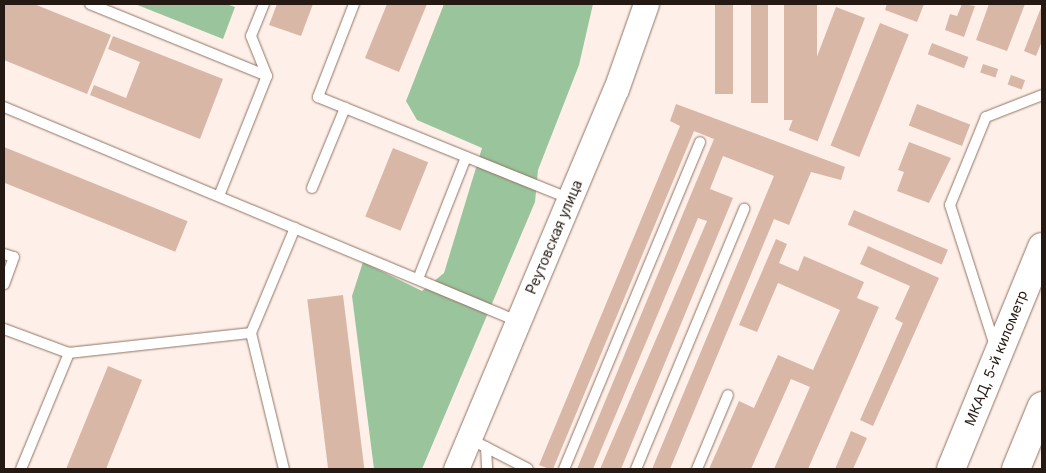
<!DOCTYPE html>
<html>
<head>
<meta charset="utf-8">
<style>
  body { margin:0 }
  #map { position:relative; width:1046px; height:473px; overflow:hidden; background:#fef0e9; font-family:Inter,sans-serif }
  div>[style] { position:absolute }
  .forest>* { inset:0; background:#99c49c }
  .building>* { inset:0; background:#d8b7a6; transform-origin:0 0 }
  .roads { filter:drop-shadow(0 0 1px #917364) drop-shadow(0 0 1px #917364) }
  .service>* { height:10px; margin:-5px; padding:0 5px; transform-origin:5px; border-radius:5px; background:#fff }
  .tertiary>* { height:25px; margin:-12.5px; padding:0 12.5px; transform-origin:12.5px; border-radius:12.5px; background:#fff }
  .trunk>* { height:28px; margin:-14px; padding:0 14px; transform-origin:14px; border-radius:14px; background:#fff }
  span { translate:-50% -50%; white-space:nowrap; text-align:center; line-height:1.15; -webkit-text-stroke:4px #fff; paint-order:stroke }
  .street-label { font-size:14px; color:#251913 }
  .frame { position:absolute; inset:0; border:5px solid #251913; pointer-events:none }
</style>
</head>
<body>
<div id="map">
  <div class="forest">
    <i style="clip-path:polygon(135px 4px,226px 4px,235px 7px,223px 39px)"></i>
    <i style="clip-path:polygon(444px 4px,593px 4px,579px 65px,538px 170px,535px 202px,422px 469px,374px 469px,352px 296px,363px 262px,422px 291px,444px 273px,482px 148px,417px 120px,406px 101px)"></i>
  </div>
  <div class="building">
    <i style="clip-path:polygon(4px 4px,34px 4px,111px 35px,87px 94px,4px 60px)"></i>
    <i style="clip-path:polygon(277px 4px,313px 4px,301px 36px,269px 25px)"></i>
    <i style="clip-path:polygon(387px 4px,427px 4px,399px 72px,365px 58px)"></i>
    <i style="left:715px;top:4px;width:18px;height:90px"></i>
    <i style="left:751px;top:4px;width:17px;height:99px"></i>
    <i style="left:784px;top:4px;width:33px;height:116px"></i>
    <i style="clip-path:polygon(887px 4px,924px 4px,917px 22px,885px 10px)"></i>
    <i style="clip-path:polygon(962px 4px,975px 6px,964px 37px,945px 30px,950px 14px,957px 16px)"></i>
    <i style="clip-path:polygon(989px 4px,1025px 4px,1007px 51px,976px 40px)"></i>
    <i style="clip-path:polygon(1042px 5px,1042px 41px,1036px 56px,1024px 51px)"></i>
    <i style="left:836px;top:7px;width:31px;height:132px;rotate:21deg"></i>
    <i style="left:880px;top:23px;width:31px;height:132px;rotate:22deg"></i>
    <i style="clip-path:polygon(113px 36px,223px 79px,200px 139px,90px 95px,94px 85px,126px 98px,140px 62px,108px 49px)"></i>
    <i style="left:932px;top:43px;width:39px;height:12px;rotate:21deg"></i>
    <i style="left:983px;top:64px;width:16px;height:9px;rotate:18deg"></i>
    <i style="left:1011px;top:75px;width:15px;height:10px;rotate:20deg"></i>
    <i style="clip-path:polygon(676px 104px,845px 167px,841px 180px,811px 172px,789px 225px,774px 219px,670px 469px,652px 469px,774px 176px,723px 156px,710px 189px,733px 198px,621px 469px,600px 469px,707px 221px,698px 218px,593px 469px,577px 469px,714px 139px,694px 131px,553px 469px,549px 469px,539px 465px,680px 126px,670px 121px)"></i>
    <i style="left:917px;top:104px;width:57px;height:23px;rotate:21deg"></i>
    <i style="clip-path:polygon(909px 142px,951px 158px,929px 203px,897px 191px,904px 172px,898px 170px)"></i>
    <i style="left:4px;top:147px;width:198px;height:33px;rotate:22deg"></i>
    <i style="left:393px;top:148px;width:38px;height:74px;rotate:22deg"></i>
    <i style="left:854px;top:210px;width:102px;height:16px;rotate:23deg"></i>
    <i style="clip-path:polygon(776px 239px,787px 244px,779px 263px,798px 271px,804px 256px,864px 282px,857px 298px,879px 307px,808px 469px,774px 469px,810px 387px,791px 379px,751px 469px,709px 469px,739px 401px,754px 408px,778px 355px,813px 370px,840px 310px,778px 283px,757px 332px,739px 325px)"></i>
    <i style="clip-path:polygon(868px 246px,939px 278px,873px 426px,860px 420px,903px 323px,895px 319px,910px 286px,860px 264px)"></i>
    <i style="left:343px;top:295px;width:175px;height:36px;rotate:83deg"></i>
    <i style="clip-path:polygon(108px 366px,142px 380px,106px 469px,66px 469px)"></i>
    <i style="clip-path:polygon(851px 431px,867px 438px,853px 469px,835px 469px)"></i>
  </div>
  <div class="roads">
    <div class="service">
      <i style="left:90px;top:4px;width:191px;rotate:22.1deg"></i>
      <i style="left:354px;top:4px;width:100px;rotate:111.2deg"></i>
      <i style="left:318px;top:97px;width:272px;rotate:22deg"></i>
      <i style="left:4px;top:107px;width:556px;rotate:22.64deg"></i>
      <i style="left:312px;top:188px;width:87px;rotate:-67.6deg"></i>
      <i style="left:219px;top:196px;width:129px;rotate:-68.2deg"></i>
      <i style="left:267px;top:76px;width:43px;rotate:-111.8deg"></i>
      <i style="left:251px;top:36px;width:35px;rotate:-68deg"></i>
      <i style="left:4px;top:254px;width:10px;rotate:17deg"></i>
      <i style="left:14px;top:257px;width:29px;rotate:110deg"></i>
      <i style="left:418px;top:279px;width:131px;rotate:-68.5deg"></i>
      <i style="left:4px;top:329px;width:69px;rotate:20.3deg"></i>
      <i style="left:251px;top:333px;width:140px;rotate:76.4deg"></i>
      <i style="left:995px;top:346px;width:148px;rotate:-107.7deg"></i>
      <i style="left:950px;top:205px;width:95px;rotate:-67.8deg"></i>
      <i style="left:986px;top:117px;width:60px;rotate:-21.4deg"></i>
      <i style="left:470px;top:439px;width:65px;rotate:27.3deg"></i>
      <i style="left:486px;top:447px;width:22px;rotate:87deg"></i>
      <i style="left:21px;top:469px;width:126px;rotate:-67.5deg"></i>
      <i style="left:69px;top:353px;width:183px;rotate:-6.3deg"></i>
      <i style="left:251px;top:333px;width:114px;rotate:-67.3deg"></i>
      <i style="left:564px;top:469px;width:354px;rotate:-67.4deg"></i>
      <i style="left:636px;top:469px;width:282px;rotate:-67.4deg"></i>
      <i style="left:697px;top:469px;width:80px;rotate:-67.3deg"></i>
    </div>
    <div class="tertiary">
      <i style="left:456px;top:469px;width:412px;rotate:-67.2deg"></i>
      <i style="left:616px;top:89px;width:90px;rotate:-70.6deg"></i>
    </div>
    <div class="trunk">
      <i style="left:951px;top:469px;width:240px;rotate:-67.7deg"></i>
      <i style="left:1016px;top:469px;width:68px;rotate:-67.6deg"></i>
    </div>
  </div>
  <div class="street-label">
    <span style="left:554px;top:237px;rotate:-67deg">Реутовская улица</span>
    <span style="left:996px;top:358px;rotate:-68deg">МКАД, 5-й километр</span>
  </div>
  <div class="frame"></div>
</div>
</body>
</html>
